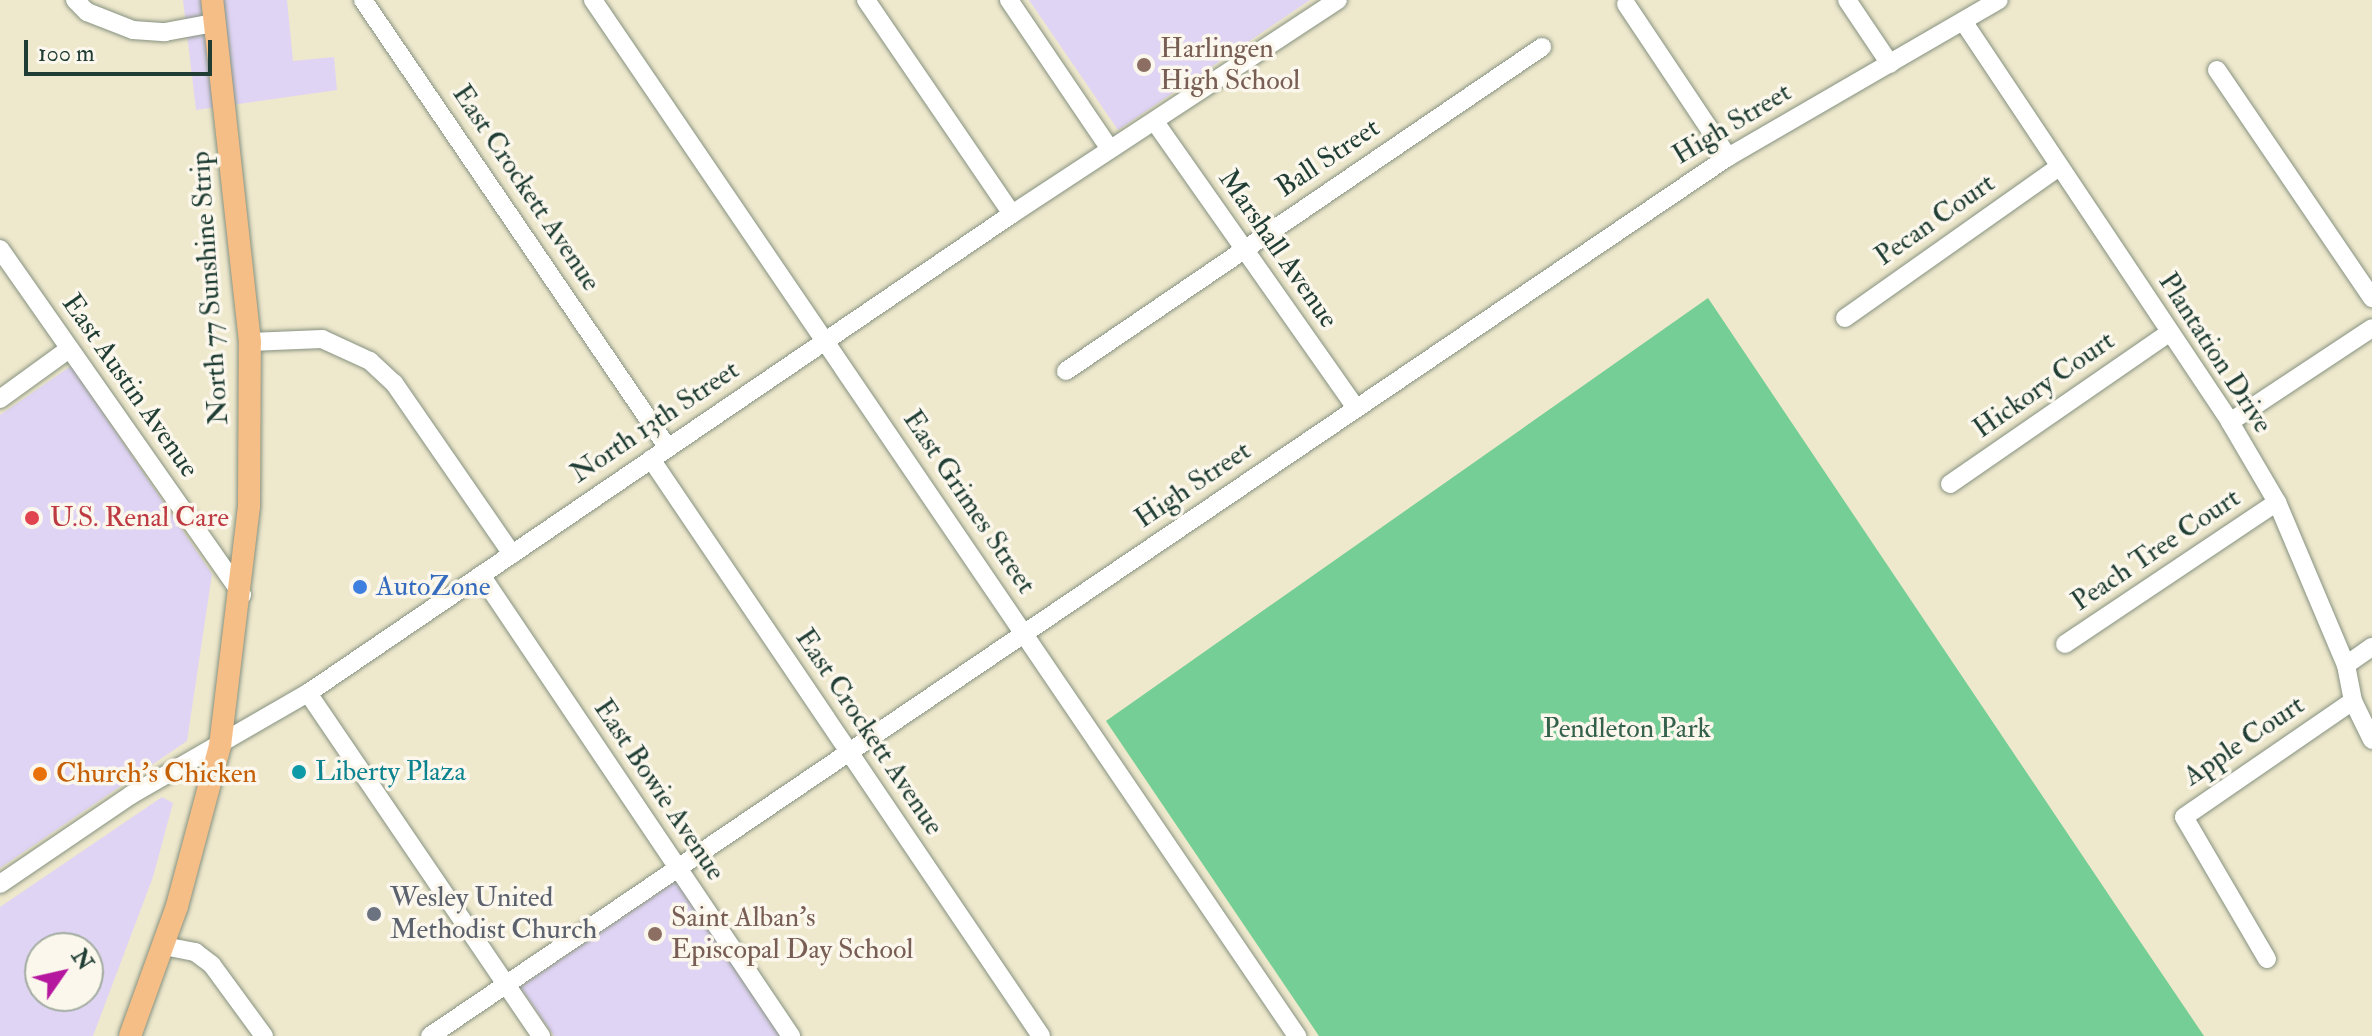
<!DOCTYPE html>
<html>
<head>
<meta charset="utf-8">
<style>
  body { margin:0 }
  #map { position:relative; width:2372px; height:1036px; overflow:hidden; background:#eee8cc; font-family:"IM FELL Double Pica",serif }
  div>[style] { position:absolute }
  .built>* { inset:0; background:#e0d4f4 }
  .green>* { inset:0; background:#74ce95 }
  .roads { filter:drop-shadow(0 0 2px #869280) drop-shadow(0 0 2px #869280) }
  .minor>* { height:18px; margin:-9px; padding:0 9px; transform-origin:9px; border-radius:9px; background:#fff }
  .major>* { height:22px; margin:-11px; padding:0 11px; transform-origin:11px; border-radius:11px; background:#f6be87 }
  .dots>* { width:22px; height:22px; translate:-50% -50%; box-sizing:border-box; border:4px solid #fbf7ec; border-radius:50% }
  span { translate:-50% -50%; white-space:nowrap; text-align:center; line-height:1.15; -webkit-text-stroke:7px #fbf7ec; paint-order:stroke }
  .education-label { font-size:28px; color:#785e54 }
  .left { translate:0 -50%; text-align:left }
  .street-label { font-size:28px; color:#1f3d34 }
  .health-label { font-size:28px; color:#be3a42 }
  .shop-label { font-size:28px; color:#366cbe }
  .park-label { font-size:28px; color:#34614c }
  .culture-label { font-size:28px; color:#0d838f }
  .food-label { font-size:28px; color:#c56008 }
  .worship-label { font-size:28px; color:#5b616d }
  .north { position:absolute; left:24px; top:932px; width:80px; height:80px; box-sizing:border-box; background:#fbf7ec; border:2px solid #a3ada2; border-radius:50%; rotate:56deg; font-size:22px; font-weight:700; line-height:32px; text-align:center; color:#1f3d34 }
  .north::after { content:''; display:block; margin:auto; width:28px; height:36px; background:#b5179e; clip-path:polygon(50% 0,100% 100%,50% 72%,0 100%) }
  .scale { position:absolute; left:24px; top:40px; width:188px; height:36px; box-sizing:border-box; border:4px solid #1f3d34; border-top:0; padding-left:10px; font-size:24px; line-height:28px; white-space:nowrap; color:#1f3d34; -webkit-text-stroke:6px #fbf7ec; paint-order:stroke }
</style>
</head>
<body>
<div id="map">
  <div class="built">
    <i style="clip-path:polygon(183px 0,287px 0,293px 61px,334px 57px,337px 90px,196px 110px)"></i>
    <i style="clip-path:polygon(1029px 0,1310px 0,1118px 130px)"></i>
    <i style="clip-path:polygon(71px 366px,212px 574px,187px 741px,0 868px,0 415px)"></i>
    <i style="clip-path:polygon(evenodd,162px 797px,173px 803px,153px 877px,93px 1036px,0 1036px,0 907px,162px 797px,40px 948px,88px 948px,88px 996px,40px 996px,40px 948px)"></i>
    <i style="clip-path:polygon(676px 881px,781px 1036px,554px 1036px,520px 987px)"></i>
  </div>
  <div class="green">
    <i style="clip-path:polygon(1708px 298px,2131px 928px,2204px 1036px,1319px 1036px,1106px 721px)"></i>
  </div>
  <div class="roads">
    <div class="minor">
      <i style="left:75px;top:0;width:17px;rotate:45deg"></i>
      <i style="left:87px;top:12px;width:49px;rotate:21.4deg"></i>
      <i style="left:133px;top:30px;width:32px;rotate:4deg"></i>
      <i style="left:165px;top:32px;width:50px;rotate:-10.4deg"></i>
      <i style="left:363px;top:0;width:542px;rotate:55.75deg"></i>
      <i style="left:593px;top:0;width:1253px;rotate:55.8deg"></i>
      <i style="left:866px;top:0;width:259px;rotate:55.7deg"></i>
      <i style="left:1009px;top:0;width:180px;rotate:55.9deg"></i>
      <i style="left:1847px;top:0;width:77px;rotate:56.1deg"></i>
      <i style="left:1626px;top:4px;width:184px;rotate:56.3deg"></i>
      <i style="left:1963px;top:21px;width:482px;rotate:56.3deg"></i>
      <i style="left:2230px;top:422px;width:93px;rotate:59.6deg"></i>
      <i style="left:2277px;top:502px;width:177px;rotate:67.1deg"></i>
      <i style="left:2346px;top:665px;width:37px;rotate:79deg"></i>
      <i style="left:2353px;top:701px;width:43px;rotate:64deg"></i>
      <i style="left:2217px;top:70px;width:276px;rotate:55.8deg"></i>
      <i style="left:1155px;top:122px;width:350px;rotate:54.9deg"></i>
      <i style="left:0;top:249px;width:422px;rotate:55deg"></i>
      <i style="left:1845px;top:318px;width:262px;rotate:-35.2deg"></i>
      <i style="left:250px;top:342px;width:72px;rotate:-2.4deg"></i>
      <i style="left:322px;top:339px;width:53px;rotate:24.6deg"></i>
      <i style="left:370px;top:361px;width:33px;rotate:43deg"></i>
      <i style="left:394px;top:383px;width:208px;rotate:55.4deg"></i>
      <i style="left:1066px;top:371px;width:576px;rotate:-34.24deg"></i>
      <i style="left:0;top:399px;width:85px;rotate:-35.9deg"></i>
      <i style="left:2230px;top:422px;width:170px;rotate:-33.5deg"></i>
      <i style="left:651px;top:459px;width:696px;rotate:55.94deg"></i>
      <i style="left:1950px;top:484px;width:266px;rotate:-34.6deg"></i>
      <i style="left:481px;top:575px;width:556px;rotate:56.08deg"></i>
      <i style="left:2065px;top:644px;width:255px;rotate:-33.8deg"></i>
      <i style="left:2346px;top:665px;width:32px;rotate:-35deg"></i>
      <i style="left:308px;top:693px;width:415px;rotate:55.8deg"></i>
      <i style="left:0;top:884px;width:158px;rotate:-34.2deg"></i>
      <i style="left:131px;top:795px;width:204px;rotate:-30deg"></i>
      <i style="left:308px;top:693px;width:852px;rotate:-34.23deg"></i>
      <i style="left:1012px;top:214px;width:390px;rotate:-33.3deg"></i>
      <i style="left:164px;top:946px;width:32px;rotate:11deg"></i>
      <i style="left:195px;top:952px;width:21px;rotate:37deg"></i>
      <i style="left:212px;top:965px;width:88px;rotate:53.8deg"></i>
      <i style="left:2267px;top:959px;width:164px;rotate:-120.3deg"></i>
      <i style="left:2184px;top:817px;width:205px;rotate:-34.5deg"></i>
      <i style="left:430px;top:1036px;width:1568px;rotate:-34.11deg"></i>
      <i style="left:1728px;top:157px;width:313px;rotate:-30.1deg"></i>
    </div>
    <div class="major">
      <i style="left:130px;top:1036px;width:138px;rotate:-70.1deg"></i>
      <i style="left:177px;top:906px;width:166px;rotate:-75deg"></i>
      <i style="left:220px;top:746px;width:242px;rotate:-83.1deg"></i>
      <i style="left:249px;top:506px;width:164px;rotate:-89.7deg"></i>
      <i style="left:250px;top:342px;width:344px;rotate:-96.3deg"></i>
    </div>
  </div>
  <div class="dots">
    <i style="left:1144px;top:65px;background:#8d6e63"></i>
    <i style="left:32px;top:518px;background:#e0444e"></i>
    <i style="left:360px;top:587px;background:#3f7fe0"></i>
    <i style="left:299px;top:772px;background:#0f9aa8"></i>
    <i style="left:40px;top:774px;background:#e8710a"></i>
    <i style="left:374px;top:914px;background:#6b7280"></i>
    <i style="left:655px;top:934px;background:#8d6e63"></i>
  </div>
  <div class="education-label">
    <span class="left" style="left:1160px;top:65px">Harlingen<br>High School</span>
    <span class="left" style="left:671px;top:934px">Saint Alban's<br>Episcopal Day School</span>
  </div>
  <div class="street-label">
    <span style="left:1732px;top:124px;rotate:-31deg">High Street</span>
    <span style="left:1328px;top:158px;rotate:-34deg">Ball Street</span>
    <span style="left:526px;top:188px;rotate:56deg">East Crockett Avenue</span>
    <span style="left:1935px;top:220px;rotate:-35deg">Pecan Court</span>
    <span style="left:1278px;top:249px;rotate:55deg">Marshall Avenue</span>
    <span style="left:210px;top:288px;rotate:-94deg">North 77 Sunshine Strip</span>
    <span style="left:2215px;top:353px;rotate:57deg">Plantation Drive</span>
    <span style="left:2044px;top:385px;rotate:-35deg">Hickory Court</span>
    <span style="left:130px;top:386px;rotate:55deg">East Austin Avenue</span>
    <span style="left:655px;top:422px;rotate:-34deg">North 13th Street</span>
    <span style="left:1193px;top:485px;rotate:-34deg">High Street</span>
    <span style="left:969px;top:502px;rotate:56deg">East Grimes Street</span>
    <span style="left:2156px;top:550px;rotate:-34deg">Peach Tree Court</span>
    <span style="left:869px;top:732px;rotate:56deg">East Crockett Avenue</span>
    <span style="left:2244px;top:741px;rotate:-34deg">Apple Court</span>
    <span style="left:659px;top:790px;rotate:56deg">East Bowie Avenue</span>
  </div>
  <div class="health-label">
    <span class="left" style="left:50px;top:518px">U.S. Renal Care</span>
  </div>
  <div class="shop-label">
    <span class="left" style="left:376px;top:587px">AutoZone</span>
  </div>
  <div class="park-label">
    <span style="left:1627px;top:729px">Pendleton Park</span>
  </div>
  <div class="culture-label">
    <span class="left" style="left:315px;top:772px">Liberty Plaza</span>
  </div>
  <div class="food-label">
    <span class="left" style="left:56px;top:774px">Church's Chicken</span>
  </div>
  <div class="worship-label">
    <span class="left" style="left:390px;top:914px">Wesley United<br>Methodist Church</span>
  </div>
  <div class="north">N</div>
  <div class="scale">100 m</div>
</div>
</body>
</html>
